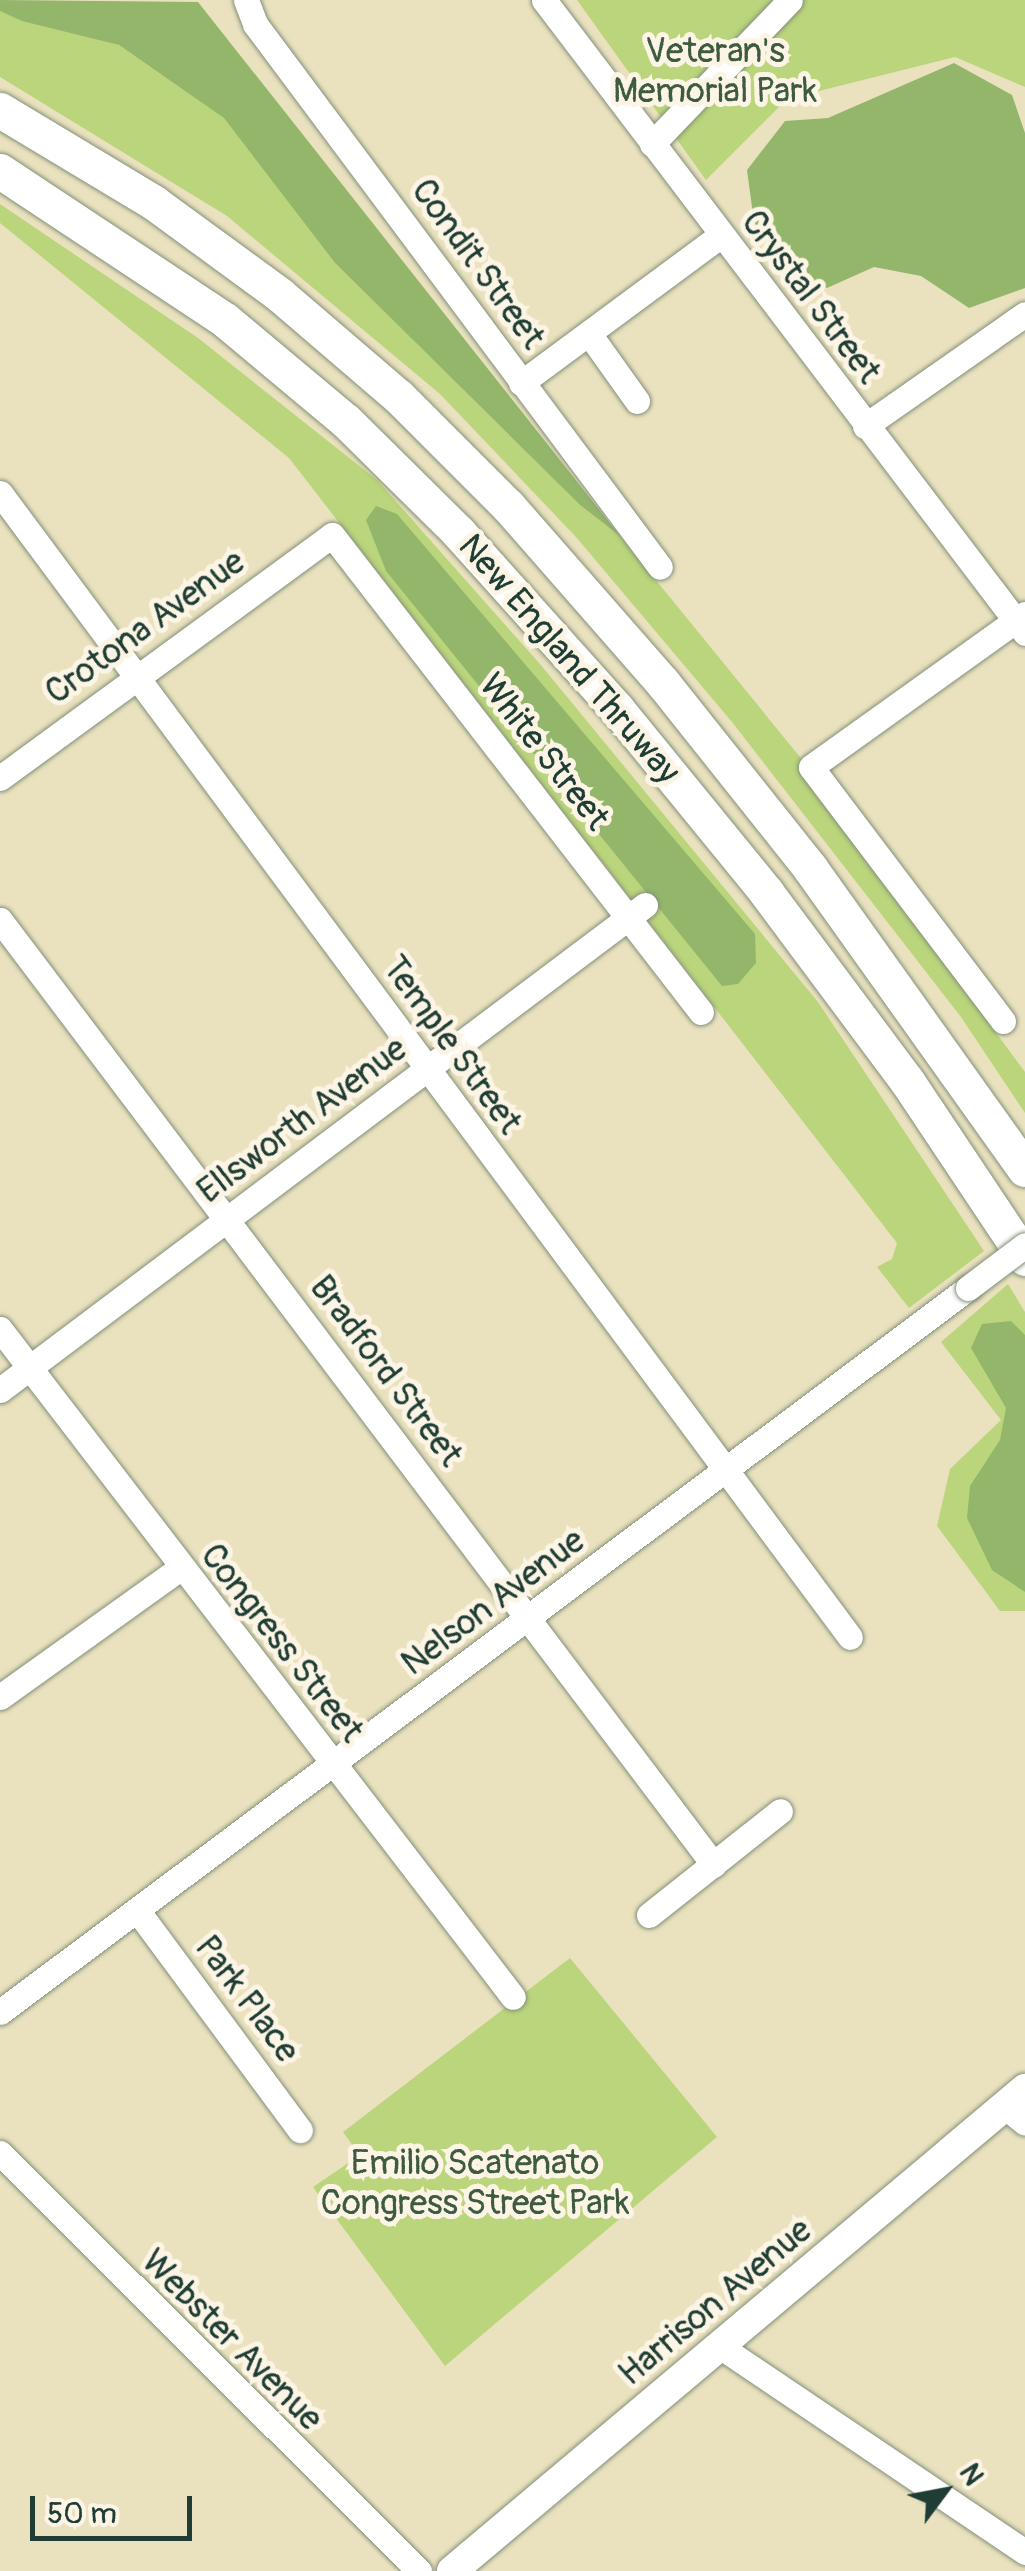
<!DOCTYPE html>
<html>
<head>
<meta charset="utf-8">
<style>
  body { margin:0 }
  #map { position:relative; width:1025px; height:2571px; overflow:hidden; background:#eae2bf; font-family:Pangolin,sans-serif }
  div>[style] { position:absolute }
  .green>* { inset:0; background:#bad57b }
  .forest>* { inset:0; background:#93b66b }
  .roads { filter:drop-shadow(0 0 2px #84907a) drop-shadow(0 0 2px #84907a) }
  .minor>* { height:25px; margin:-12.5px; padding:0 12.5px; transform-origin:12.5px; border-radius:12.5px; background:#fff }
  .major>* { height:30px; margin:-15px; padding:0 15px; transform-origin:15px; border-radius:15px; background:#fff }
  .highway>* { height:35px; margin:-17.5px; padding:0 17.5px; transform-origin:17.5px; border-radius:17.5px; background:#fff }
  .bridges { filter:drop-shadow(0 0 2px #84907a) drop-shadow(0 0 2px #84907a) }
  .minor-bridge>* { height:25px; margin:-12.5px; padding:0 12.5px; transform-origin:12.5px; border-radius:12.5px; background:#fff }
  span { translate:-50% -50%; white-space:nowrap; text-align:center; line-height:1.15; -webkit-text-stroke:10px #fcf5e5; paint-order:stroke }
  .park-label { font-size:35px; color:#3e5b42 }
  .street-label { font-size:35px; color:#1f3d34 }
  .north { position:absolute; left:895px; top:2441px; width:100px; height:100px; -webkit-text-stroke:8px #fcf5e5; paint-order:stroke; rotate:58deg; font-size:28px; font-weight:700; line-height:40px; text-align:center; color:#1f3d34 }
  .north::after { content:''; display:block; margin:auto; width:35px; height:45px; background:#1f3d34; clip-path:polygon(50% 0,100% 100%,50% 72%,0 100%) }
  .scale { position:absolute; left:30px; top:2496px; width:162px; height:45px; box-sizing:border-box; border:5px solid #1f3d34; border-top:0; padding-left:12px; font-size:30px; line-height:35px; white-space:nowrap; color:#1f3d34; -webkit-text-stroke:8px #fcf5e5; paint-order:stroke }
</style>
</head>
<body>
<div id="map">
  <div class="green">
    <i style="clip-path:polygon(577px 0,1025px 0,1025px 87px,955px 57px,787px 99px,706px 180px)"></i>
    <i style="clip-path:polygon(0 11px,119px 45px,225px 118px,335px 263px,580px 505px,620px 536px,804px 762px,806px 775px,1025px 1072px,1025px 1113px,961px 1017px,732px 722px,576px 537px,440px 394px,227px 216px,0 77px)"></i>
    <i style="clip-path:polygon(0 204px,198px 338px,377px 480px,540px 664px,818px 1002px,984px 1251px,909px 1308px,877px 1267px,892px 1259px,897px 1243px,289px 458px,0 223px)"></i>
    <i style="clip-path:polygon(1008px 1284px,1025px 1312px,1025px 1611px,1000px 1611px,937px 1526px,950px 1469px,1001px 1420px,941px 1342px)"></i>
    <i style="clip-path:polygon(570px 1958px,717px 2137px,445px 2366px,313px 2187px,350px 2162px,353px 2146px,343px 2132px)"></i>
  </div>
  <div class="forest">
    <i style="clip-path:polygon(0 0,198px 2px,620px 536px,580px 505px,335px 263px,224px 118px,119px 45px,22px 21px,0 11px)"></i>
    <i style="clip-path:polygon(954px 63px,1012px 95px,1025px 133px,1025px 288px,969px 308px,921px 276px,874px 267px,827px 288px,795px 275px,774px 256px,754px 222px,747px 170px,785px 121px,828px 118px)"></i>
    <i style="clip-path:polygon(376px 506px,397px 514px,755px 934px,756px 963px,738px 984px,722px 986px,386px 571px,366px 520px)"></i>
    <i style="clip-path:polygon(1011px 1321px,1025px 1335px,1025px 1592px,992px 1570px,967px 1518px,970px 1486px,1000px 1440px,1006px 1408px,971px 1348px,982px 1324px)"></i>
  </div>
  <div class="roads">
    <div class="minor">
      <i style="left:246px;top:0;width:26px;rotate:69deg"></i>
      <i style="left:255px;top:24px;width:677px;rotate:53.28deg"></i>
      <i style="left:544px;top:0;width:795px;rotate:52.77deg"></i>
      <i style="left:652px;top:144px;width:199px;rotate:-46.2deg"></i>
      <i style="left:590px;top:335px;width:81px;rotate:54.5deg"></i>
      <i style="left:521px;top:383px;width:247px;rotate:-36.5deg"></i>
      <i style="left:865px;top:426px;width:195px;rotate:-35deg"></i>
      <i style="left:0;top:493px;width:1425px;rotate:53.39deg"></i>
      <i style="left:0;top:778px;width:411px;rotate:-36.2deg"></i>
      <i style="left:332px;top:535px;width:603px;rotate:52.28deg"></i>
      <i style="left:0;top:920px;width:1184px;rotate:52.93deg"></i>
      <i style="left:1003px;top:1021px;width:318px;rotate:-127.1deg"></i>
      <i style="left:811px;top:767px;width:263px;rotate:-35.6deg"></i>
      <i style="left:0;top:1329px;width:842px;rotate:52.48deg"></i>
      <i style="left:0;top:1390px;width:807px;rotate:-36.94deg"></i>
      <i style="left:0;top:1697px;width:221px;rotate:-35.6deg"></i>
      <i style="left:137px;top:1910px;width:274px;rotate:53.5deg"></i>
      <i style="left:649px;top:1915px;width:167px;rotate:-38.4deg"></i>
      <i style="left:0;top:2012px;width:1209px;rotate:-36.79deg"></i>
      <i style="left:1003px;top:2105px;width:28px;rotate:39deg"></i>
      <i style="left:0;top:2153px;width:592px;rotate:44.93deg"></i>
      <i style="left:721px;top:2347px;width:367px;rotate:34deg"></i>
    </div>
    <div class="major">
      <i style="left:452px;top:2571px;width:749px;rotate:-40.07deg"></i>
    </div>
    <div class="highway">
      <i style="left:0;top:110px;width:179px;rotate:31deg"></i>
      <i style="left:153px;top:202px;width:157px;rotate:36.2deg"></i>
      <i style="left:280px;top:295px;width:157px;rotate:40.6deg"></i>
      <i style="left:399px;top:397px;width:154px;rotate:45deg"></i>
      <i style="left:508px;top:506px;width:235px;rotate:48.8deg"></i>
      <i style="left:663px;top:683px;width:236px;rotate:51.5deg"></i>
      <i style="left:810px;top:868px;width:370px;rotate:54.5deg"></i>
      <i style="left:0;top:171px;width:270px;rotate:33.5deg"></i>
      <i style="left:225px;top:320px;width:158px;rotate:39.9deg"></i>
      <i style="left:346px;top:421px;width:159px;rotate:44.7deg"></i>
      <i style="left:459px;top:533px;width:237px;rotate:48.1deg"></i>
      <i style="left:617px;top:709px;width:236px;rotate:50.8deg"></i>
      <i style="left:766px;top:892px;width:236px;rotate:53.3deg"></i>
      <i style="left:907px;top:1081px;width:213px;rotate:56.3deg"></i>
    </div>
  </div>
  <div class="bridges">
    <div class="minor-bridge">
      <i style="left:968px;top:1288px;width:71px;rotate:-37deg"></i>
    </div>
  </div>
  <div class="park-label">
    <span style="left:715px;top:71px">Veteran's<br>Memorial Park</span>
    <span style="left:475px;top:2183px">Emilio Scatenato<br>Congress Street Park</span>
  </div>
  <div class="street-label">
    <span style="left:478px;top:264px;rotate:54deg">Condit Street</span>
    <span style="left:811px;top:297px;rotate:53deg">Crystal Street</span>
    <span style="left:145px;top:627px;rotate:-36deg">Crotona Avenue</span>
    <span style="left:569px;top:659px;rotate:49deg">New England Thruway</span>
    <span style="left:544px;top:752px;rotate:52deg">White Street</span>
    <span style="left:452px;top:1045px;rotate:54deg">Temple Street</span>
    <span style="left:302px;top:1120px;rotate:-37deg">Ellsworth Avenue</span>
    <span style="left:386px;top:1371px;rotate:53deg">Bradford Street</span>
    <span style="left:493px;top:1602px;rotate:-37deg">Nelson Avenue</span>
    <span style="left:282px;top:1643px;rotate:52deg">Congress Street</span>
    <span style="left:247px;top:1999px;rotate:53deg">Park Place</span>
    <span style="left:715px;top:2302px;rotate:-40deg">Harrison Avenue</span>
    <span style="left:232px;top:2340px;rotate:45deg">Webster Avenue</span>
  </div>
  <div class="north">N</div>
  <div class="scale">50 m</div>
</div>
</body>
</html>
